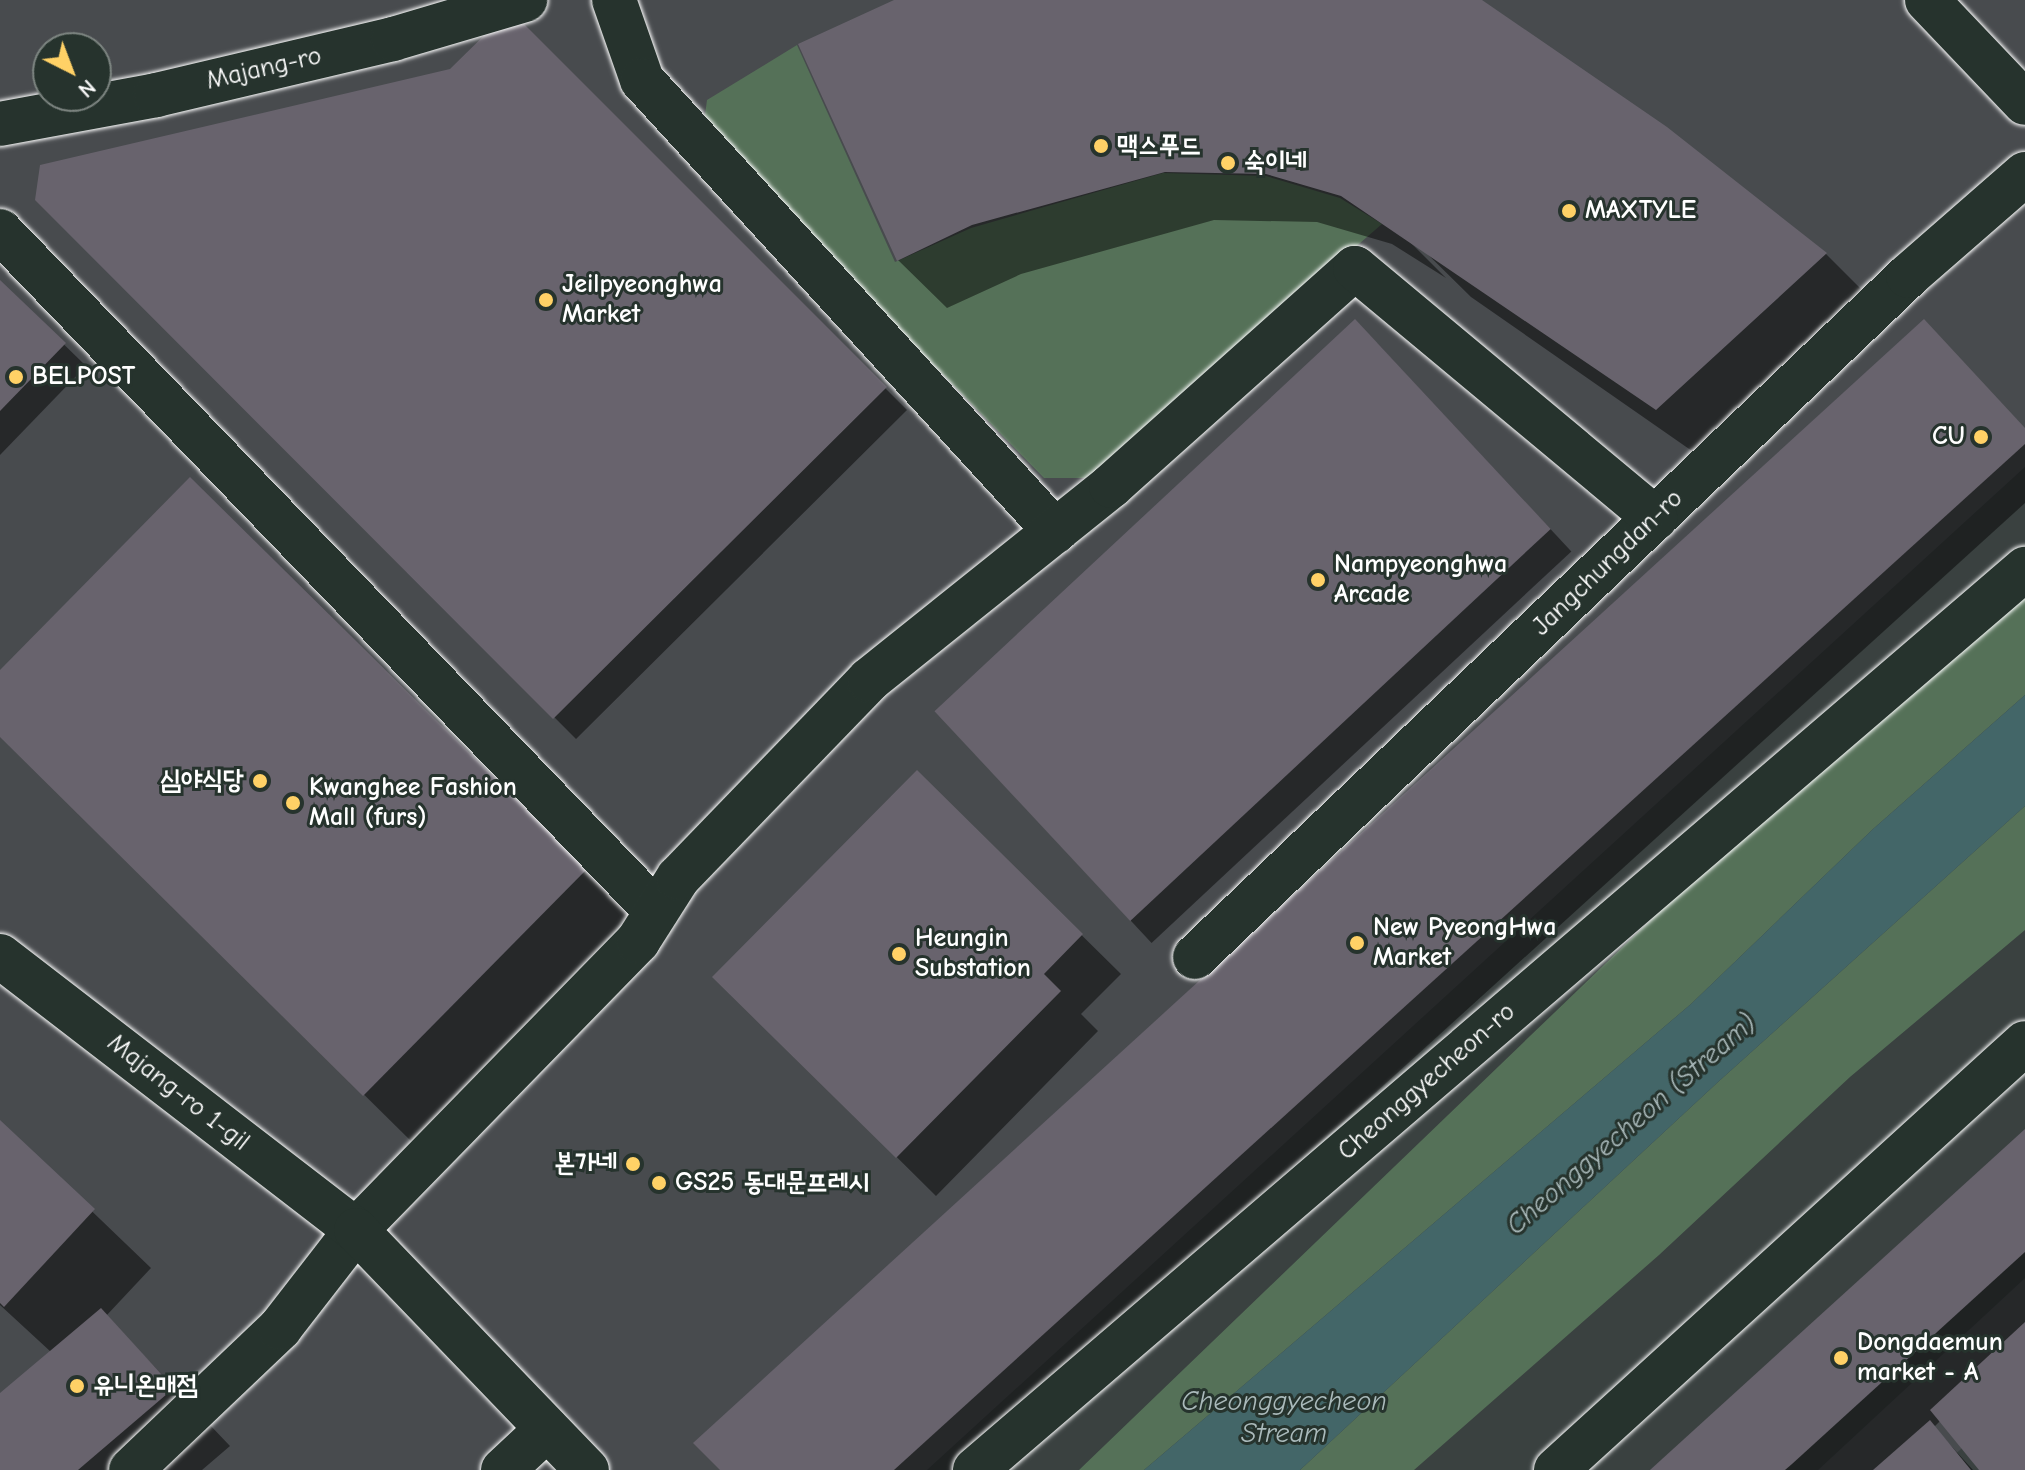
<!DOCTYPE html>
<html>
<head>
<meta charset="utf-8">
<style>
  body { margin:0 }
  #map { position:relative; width:2025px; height:1470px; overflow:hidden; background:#3a4140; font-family:"Comic Neue","Poor Story",sans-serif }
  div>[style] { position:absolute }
  .built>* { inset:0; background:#484b4e }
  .green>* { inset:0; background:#557158 }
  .water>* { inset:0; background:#436668 }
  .shadow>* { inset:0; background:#0007; transform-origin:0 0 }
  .building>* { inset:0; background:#68636d; transform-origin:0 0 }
  .roads { filter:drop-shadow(0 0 2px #fff) drop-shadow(0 0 2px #fff) }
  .minor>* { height:44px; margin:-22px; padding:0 22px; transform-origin:22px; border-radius:22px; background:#26332d }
  .tertiary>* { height:44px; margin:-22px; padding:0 22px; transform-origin:22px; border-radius:22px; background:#26332d }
  .secondary>* { height:44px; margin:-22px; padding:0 22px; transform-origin:22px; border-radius:22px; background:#26332d }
  .primary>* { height:44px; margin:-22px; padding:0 22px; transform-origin:22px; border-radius:22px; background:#26332d }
  .dots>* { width:22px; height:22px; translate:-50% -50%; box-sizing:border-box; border:4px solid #26332d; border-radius:50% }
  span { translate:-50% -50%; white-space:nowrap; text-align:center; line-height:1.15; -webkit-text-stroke:6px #26332d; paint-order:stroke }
  .street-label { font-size:26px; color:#fff }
  .poi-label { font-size:26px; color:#fff; font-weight:700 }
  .left { translate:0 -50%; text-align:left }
  .right { translate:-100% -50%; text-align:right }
  .water-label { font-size:28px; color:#aababb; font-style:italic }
  .north { position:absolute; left:32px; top:32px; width:80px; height:80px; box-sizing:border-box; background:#26332d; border:2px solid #7d8581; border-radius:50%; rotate:138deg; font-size:22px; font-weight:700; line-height:32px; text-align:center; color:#fff }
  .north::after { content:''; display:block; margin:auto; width:28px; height:36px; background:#ffd166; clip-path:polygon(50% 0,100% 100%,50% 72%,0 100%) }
</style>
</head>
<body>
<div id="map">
  <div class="built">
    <i style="clip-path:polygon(evenodd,0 0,2025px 0,2025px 467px,927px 1470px,0 1470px,0 0,48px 48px,96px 48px,96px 96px,48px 96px,48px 48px)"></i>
    <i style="clip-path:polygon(2025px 1278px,2025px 1332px,1972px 1439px,1938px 1470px,1818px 1470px)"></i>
  </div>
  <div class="green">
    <i style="clip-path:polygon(797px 45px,895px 262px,971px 228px,1163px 173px,1266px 176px,1340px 198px,1382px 224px,1089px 478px,1044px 478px,703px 130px,707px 100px)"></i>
    <i style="clip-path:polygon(2025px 588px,2025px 695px,1872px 830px,1691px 1004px,1144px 1470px,1079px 1470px,1686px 886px)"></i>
    <i style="clip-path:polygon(2025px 806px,2025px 930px,1850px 1077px,1659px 1255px,1414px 1470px,1300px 1470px,1718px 1082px)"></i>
  </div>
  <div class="water">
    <i style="clip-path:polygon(2025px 695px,2025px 806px,1718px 1082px,1300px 1470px,1144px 1470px,1691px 1004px,1872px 830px)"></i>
  </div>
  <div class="shadow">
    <i style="clip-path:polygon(899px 0,1474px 0,1603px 87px,1826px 254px,1884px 312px,1715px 467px,1471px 297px,1404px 231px,1402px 234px,1446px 278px,1392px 244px,1317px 222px,1214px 220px,1021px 274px,947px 308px,898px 260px)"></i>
    <i style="clip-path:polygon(510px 12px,907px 410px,576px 739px,38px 200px,451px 70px)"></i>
    <i style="clip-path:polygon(0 282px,86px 366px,0 455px)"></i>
    <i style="left:1377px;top:343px;width:285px;height:574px;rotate:47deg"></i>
    <i style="clip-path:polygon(2025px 428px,2025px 503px,960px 1470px,723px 1470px)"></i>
    <i style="clip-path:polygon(190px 480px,634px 919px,413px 1143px,0 735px,0 673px)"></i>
    <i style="clip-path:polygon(917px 773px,1121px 974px,1081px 1014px,1098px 1031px,936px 1196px,715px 977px)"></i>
    <i style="clip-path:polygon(0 1123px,151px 1268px,106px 1316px,230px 1446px,202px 1470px,0 1470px,0 1396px,51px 1352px,0 1305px)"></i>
    <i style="clip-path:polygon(2025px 1131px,2025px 1470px,1981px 1470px,1941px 1420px,1934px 1427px,1973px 1470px,1653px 1470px)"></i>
  </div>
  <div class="building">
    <i style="clip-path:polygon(894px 0,1482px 0,1667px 127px,1827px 253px,1656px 410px,1341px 196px,1266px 174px,1165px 172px,972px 225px,897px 261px,798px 44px)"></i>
    <i style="clip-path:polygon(510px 10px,887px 387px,553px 719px,35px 200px,40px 165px,450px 69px)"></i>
    <i style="clip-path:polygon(0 280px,66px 343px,0 411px)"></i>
    <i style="left:1355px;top:319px;width:287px;height:575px;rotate:47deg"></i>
    <i style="clip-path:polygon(1924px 319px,2025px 428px,2025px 444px,894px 1470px,720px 1470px,693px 1443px)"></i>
    <i style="clip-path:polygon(190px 477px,587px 869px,363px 1096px,0 737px,0 670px)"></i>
    <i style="clip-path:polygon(917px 770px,1083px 934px,1044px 974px,1061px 991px,896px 1158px,712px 977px)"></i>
    <i style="clip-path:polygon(0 1120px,95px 1209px,4px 1307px,0 1303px)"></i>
    <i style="clip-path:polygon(2025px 1129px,2025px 1252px,1792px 1464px,1785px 1470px,1650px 1470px)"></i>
    <i style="clip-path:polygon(101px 1308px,174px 1388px,78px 1470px,0 1470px,0 1393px)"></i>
    <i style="clip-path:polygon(2025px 1322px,2025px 1470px,1979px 1470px,1930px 1410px)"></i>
    <i style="clip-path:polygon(1930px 1420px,1971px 1470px,1873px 1470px)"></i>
  </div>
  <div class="roads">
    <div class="minor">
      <i style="left:614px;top:0;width:85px;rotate:70.7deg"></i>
      <i style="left:642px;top:80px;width:612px;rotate:47.52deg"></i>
      <i style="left:0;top:231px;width:945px;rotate:46.03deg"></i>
      <i style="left:1195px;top:957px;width:986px;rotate:-43.68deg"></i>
      <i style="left:1908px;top:276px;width:155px;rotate:-41.1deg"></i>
      <i style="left:131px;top:1470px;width:206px;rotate:-43.6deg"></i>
      <i style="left:280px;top:1328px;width:124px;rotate:-52.2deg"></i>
      <i style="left:356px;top:1230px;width:404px;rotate:-45.7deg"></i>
      <i style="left:638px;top:941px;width:75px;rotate:-57.6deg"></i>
      <i style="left:678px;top:878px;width:275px;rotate:-46deg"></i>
      <i style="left:869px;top:680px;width:310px;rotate:-38.7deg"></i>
      <i style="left:1111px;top:486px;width:327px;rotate:-41.8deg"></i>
      <i style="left:1355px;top:268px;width:391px;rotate:39.8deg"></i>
      <i style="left:503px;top:1470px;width:60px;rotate:-43deg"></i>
    </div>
    <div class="tertiary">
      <i style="left:0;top:124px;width:159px;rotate:-10.5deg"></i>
      <i style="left:156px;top:95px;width:244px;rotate:-13.3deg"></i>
      <i style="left:393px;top:39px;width:138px;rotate:-16.5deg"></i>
    </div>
    <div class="secondary">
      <i style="left:0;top:956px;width:449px;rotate:37.6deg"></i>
      <i style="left:356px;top:1230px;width:333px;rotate:46.1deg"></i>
    </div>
    <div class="primary">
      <i style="left:1927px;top:0;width:142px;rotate:46.4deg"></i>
      <i style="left:975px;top:1470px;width:1384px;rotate:-40.63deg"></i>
      <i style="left:1556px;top:1470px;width:634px;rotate:-42.32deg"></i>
    </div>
  </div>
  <div class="dots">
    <i style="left:1101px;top:146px;background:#ffd166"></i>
    <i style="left:1228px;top:163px;background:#ffd166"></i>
    <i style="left:1569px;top:211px;background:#ffd166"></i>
    <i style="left:546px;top:300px;background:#ffd166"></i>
    <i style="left:16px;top:377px;background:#ffd166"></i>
    <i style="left:1981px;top:437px;background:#ffd166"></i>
    <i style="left:1318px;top:580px;background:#ffd166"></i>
    <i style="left:260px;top:781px;background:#ffd166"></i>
    <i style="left:293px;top:803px;background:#ffd166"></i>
    <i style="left:1357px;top:943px;background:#ffd166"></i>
    <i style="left:899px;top:954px;background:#ffd166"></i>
    <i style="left:633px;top:1164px;background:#ffd166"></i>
    <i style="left:659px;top:1183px;background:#ffd166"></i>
    <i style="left:1841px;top:1358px;background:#ffd166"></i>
    <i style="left:77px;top:1386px;background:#ffd166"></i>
  </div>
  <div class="street-label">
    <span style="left:264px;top:69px;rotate:-13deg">Majang-ro</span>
    <span style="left:1608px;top:563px;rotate:-44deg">Jangchungdan-ro</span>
    <span style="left:1427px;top:1082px;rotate:-41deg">Cheonggyecheon-ro</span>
    <span style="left:178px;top:1093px;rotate:38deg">Majang-ro 1-gil</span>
  </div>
  <div class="poi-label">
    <span class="left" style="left:1117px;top:146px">맥스푸드</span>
    <span class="left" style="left:1244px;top:163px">숙이네</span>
    <span class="left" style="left:1585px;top:211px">MAXTYLE</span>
    <span class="left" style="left:562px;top:300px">Jeilpyeonghwa<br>Market</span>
    <span class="left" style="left:32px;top:377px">BELPOST</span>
    <span class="right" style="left:1965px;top:437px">CU</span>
    <span class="left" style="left:1334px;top:580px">Nampyeonghwa<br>Arcade</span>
    <span class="right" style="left:244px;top:781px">심야식당</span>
    <span class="left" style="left:309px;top:803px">Kwanghee Fashion<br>Mall (furs)</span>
    <span class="left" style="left:1373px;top:943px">New PyeongHwa<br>Market</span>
    <span class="left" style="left:915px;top:954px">Heungin<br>Substation</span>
    <span class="right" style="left:617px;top:1164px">본가네</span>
    <span class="left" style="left:675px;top:1183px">GS25 동대문프레시</span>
    <span class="left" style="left:1857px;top:1358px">Dongdaemun<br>market - A</span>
    <span class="left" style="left:93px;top:1386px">유니온매점</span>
  </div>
  <div class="water-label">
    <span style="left:1631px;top:1124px;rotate:-41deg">Cheonggyecheon (Stream)</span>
    <span style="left:1284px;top:1417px">Cheonggyecheon<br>Stream</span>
  </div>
  <div class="north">N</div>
</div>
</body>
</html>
